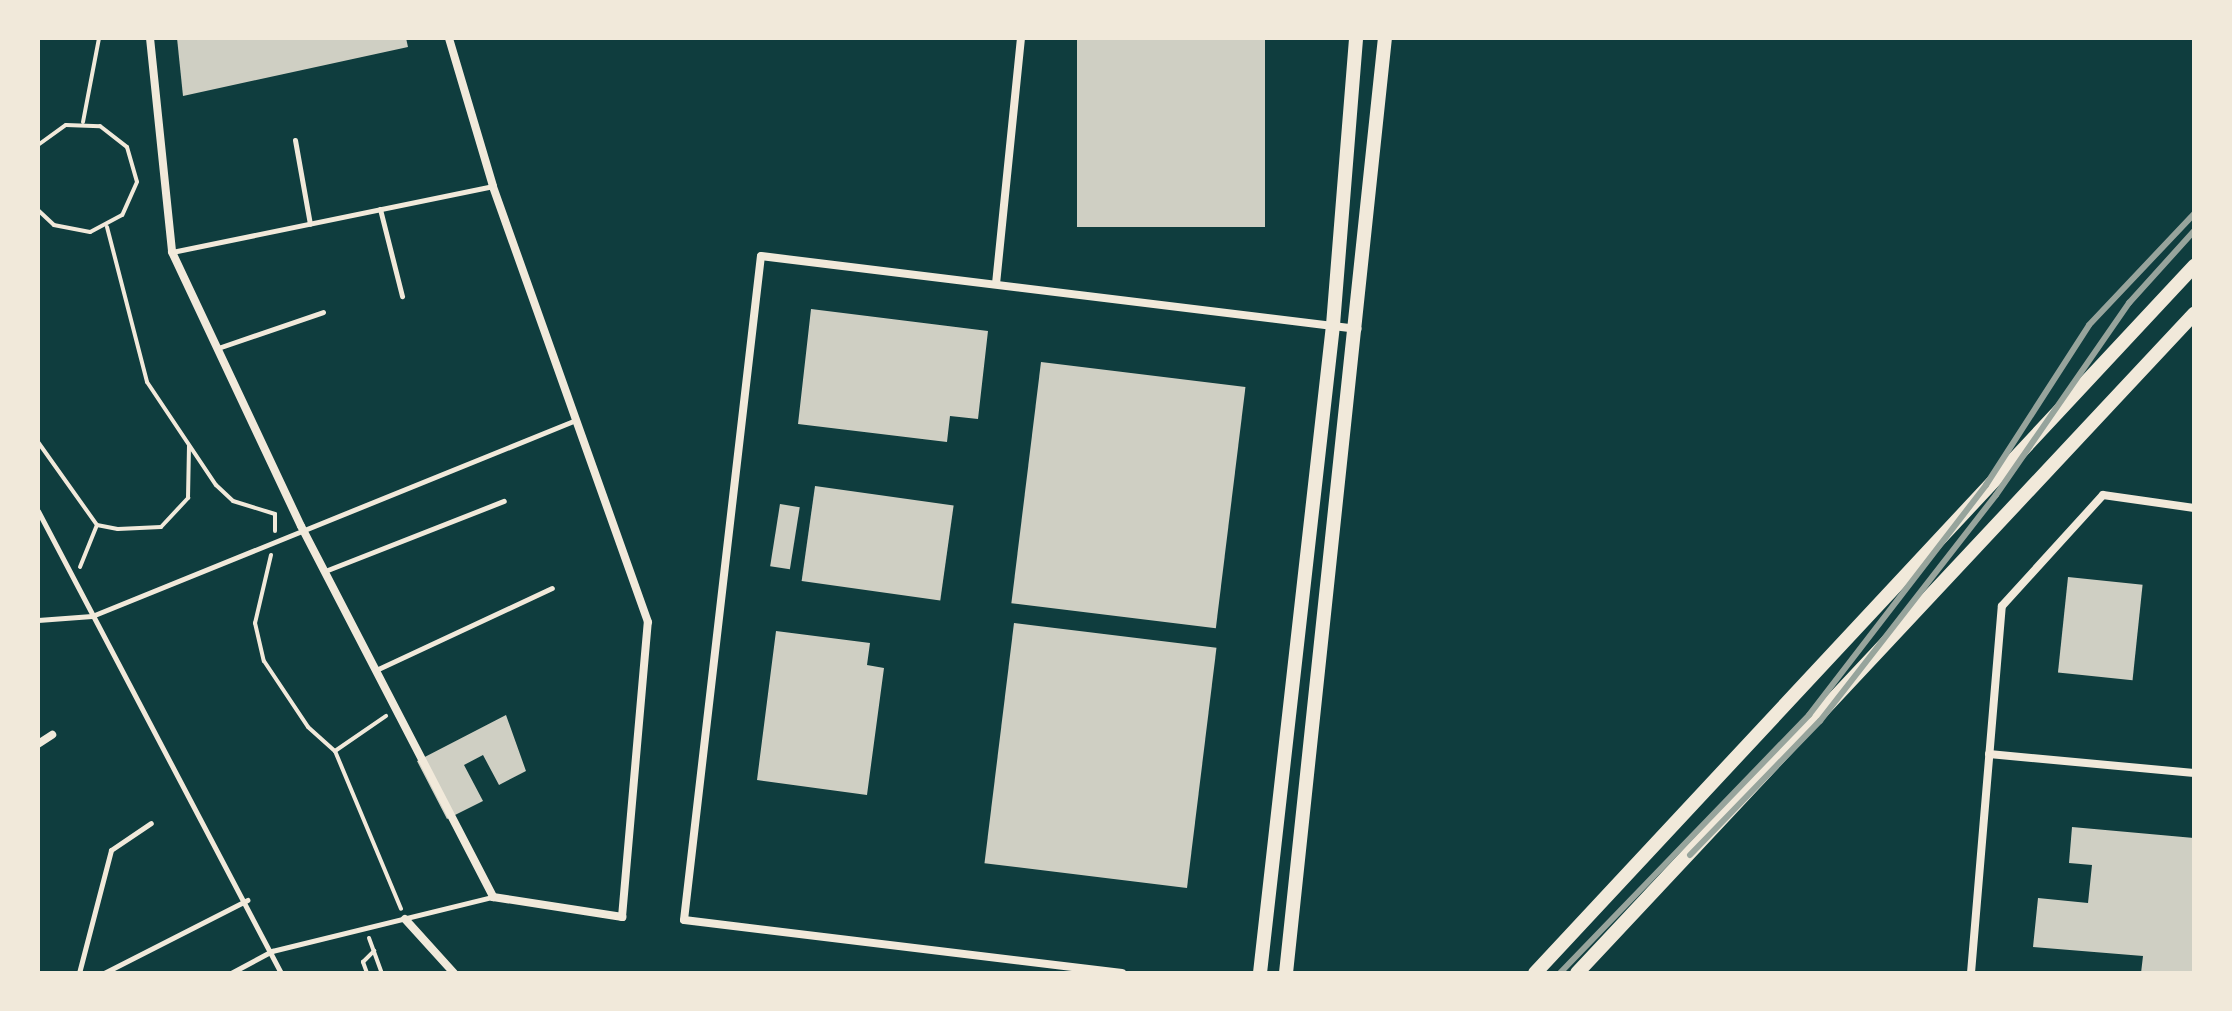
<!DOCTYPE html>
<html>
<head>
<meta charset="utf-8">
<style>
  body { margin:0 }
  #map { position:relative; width:2232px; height:1011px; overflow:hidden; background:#0f3d3e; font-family:Montserrat,sans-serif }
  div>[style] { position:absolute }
  .building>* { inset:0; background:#cfcfc3; transform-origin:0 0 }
  .path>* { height:4px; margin:-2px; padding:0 2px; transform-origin:2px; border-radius:2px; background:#f1e9da }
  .service>* { height:5px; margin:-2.5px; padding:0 2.5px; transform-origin:2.5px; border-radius:2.5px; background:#f1e9da }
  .minor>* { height:8px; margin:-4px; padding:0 4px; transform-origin:4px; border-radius:4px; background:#f1e9da }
  .tertiary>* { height:14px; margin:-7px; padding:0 7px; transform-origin:7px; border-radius:7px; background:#f1e9da }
  .rail>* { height:6px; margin:-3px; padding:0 3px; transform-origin:3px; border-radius:3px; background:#97a49c }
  span { translate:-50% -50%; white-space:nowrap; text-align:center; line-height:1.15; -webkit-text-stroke:6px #f1e9da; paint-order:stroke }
  .frame { position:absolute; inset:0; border:40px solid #f1e9da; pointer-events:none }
</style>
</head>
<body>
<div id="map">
  <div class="building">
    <i style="clip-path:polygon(177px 38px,406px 38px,408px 47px,183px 96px)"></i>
    <i style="left:1077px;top:38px;width:188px;height:189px"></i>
    <i style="clip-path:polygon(811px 309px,988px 331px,978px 419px,950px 416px,947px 442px,798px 424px)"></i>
    <i style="left:1041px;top:362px;width:206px;height:243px;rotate:7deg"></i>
    <i style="left:815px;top:486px;width:140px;height:96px;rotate:8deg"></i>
    <i style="left:780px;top:504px;width:20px;height:63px;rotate:9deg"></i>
    <i style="left:2068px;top:577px;width:75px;height:96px;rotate:6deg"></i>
    <i style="left:1014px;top:623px;width:204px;height:242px;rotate:7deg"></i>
    <i style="clip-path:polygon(776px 631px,870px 643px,867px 665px,884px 668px,867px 795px,757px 780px)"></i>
    <i style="clip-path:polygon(506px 715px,526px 771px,499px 785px,483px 755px,464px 765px,483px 801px,447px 819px,417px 761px)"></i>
    <i style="clip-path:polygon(2072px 827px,2194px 838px,2194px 973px,2141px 973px,2143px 956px,2033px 947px,2038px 898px,2088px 903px,2092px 865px,2069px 863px)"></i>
  </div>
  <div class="path">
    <i style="left:83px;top:122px;width:86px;rotate:-79.2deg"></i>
    <i style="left:38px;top:145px;width:34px;rotate:-36deg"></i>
    <i style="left:66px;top:125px;width:34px;rotate:2deg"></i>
    <i style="left:100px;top:126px;width:34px;rotate:38deg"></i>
    <i style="left:127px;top:147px;width:36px;rotate:74deg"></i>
    <i style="left:137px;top:182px;width:36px;rotate:114deg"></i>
    <i style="left:122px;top:215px;width:36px;rotate:152deg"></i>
    <i style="left:90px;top:232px;width:37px;rotate:-169deg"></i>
    <i style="left:54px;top:225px;width:22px;rotate:-137deg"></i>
    <i style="left:107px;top:227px;width:160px;rotate:75.5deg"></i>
    <i style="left:147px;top:382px;width:124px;rotate:56.2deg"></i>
    <i style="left:216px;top:485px;width:23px;rotate:43deg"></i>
    <i style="left:233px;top:501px;width:44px;rotate:17.2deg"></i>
    <i style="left:275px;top:514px;width:17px;rotate:90deg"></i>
    <i style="left:38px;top:442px;width:102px;rotate:54.6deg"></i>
    <i style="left:97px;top:525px;width:21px;rotate:11deg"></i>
    <i style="left:118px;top:529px;width:43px;rotate:-2.7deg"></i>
    <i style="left:161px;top:527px;width:40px;rotate:-47deg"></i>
    <i style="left:188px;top:498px;width:52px;rotate:-88.9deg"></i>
    <i style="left:271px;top:555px;width:70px;rotate:103.2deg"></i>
    <i style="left:255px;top:623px;width:39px;rotate:77deg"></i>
    <i style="left:264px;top:661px;width:79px;rotate:56.3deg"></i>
    <i style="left:308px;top:727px;width:36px;rotate:42deg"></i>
    <i style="left:335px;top:751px;width:171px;rotate:67.3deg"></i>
    <i style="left:80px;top:567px;width:45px;rotate:-68deg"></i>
    <i style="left:335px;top:751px;width:62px;rotate:-34.5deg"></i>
    <i style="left:369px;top:938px;width:37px;rotate:70deg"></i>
    <i style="left:367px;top:973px;width:12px;rotate:-110deg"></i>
    <i style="left:363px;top:962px;width:16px;rotate:-45deg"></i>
  </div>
  <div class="service">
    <i style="left:295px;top:140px;width:85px;rotate:79.9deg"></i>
    <i style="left:380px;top:209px;width:90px;rotate:75.8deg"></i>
    <i style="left:172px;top:252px;width:328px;rotate:-11.6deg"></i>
    <i style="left:218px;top:348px;width:111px;rotate:-18.9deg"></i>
    <i style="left:38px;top:511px;width:522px;rotate:62.26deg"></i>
    <i style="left:325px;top:571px;width:192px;rotate:-21.4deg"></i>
    <i style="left:38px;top:620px;width:54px;rotate:-4.2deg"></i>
    <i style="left:92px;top:616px;width:522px;rotate:-22.05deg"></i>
    <i style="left:376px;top:670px;width:194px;rotate:-25deg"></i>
    <i style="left:79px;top:973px;width:127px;rotate:-75.4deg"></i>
    <i style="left:111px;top:850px;width:48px;rotate:-34deg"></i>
    <i style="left:104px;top:973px;width:161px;rotate:-27deg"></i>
    <i style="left:231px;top:973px;width:47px;rotate:-28.2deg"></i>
    <i style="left:272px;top:951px;width:227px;rotate:-13.8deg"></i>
  </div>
  <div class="minor">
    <i style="left:150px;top:38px;width:215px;rotate:84.1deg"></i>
    <i style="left:172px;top:252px;width:303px;rotate:64.8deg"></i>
    <i style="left:301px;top:526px;width:418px;rotate:62.6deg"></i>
    <i style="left:493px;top:897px;width:131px;rotate:8.8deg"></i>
    <i style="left:622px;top:917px;width:296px;rotate:-85deg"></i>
    <i style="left:648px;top:622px;width:463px;rotate:-109.6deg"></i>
    <i style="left:493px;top:186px;width:154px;rotate:-106.6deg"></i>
    <i style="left:996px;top:284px;width:247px;rotate:-84.2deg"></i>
    <i style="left:38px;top:744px;width:17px;rotate:-33deg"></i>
    <i style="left:1989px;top:754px;width:206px;rotate:5.3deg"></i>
    <i style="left:405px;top:919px;width:73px;rotate:47.8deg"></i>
    <i style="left:1122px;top:973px;width:441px;rotate:-173.1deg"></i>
    <i style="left:684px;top:920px;width:668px;rotate:-83.39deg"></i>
    <i style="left:761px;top:256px;width:601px;rotate:6.97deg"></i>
    <i style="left:1971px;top:973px;width:368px;rotate:-85.2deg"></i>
    <i style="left:2002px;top:606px;width:150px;rotate:-47.7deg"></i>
    <i style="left:2103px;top:495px;width:92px;rotate:8.1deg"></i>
  </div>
  <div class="tertiary">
    <i style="left:1260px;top:973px;width:652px;rotate:-83.57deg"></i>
    <i style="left:1333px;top:325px;width:288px;rotate:-85.4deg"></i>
    <i style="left:1286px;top:973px;width:940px;rotate:-83.96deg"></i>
    <i style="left:1535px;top:973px;width:967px;rotate:-47.01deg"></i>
    <i style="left:1577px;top:973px;width:903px;rotate:-46.89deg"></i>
  </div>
  <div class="rail">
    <i style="left:1690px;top:855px;width:187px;rotate:-45.9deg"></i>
    <i style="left:1820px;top:721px;width:286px;rotate:-52.1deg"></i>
    <i style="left:1996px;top:495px;width:234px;rotate:-55.3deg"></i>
    <i style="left:2129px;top:303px;width:97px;rotate:-47.9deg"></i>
    <i style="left:1560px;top:973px;width:359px;rotate:-46deg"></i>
    <i style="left:1809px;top:715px;width:290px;rotate:-52.4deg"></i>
    <i style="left:1986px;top:485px;width:190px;rotate:-57.2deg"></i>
    <i style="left:2089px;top:325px;width:153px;rotate:-46.6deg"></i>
  </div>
  <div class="frame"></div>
</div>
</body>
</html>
